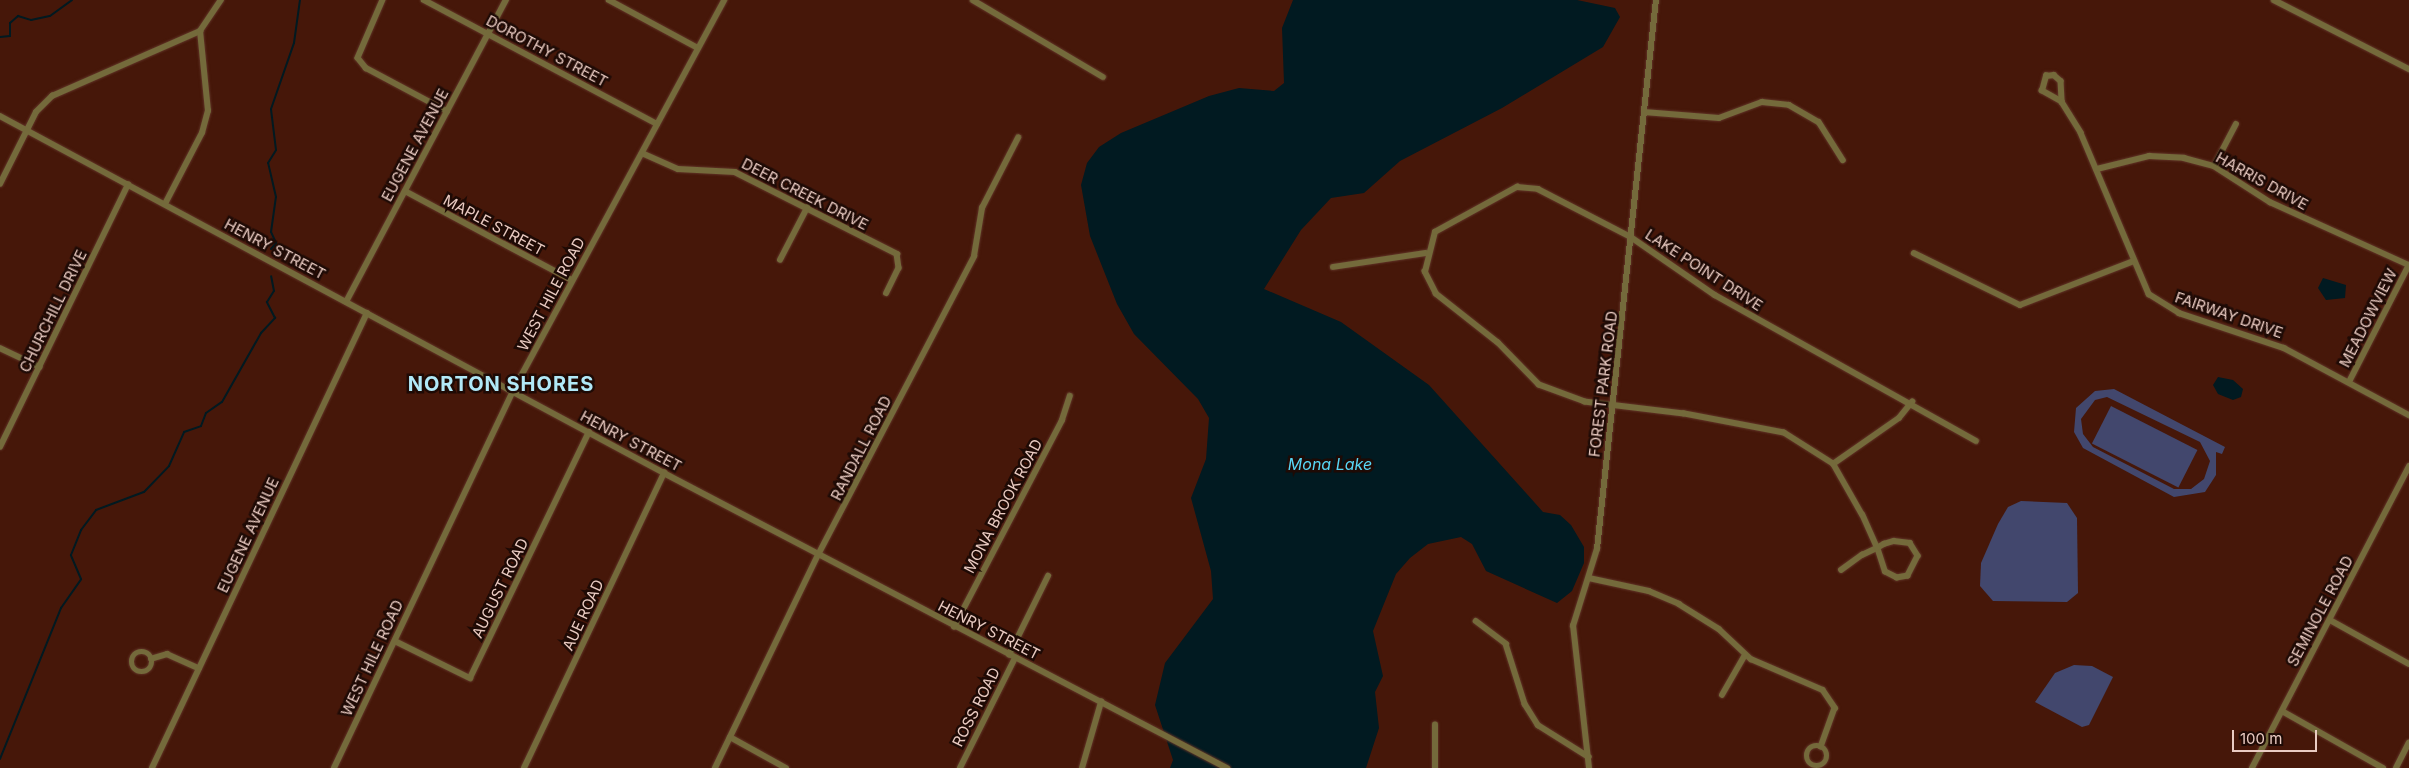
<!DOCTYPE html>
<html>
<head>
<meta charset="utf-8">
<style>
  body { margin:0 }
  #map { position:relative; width:2409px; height:768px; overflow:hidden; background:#461709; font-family:Inter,sans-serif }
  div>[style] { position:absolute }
  .green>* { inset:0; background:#42476d; transform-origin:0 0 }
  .water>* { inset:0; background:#011a21 }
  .stream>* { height:2px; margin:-1px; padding:0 1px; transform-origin:1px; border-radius:1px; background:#011a21 }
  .roads { filter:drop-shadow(0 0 1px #603427) drop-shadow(0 0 1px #603427) }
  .minor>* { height:5.5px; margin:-2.75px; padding:0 2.75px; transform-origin:2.75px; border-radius:2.75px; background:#746a3b }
  .minor>.ring { margin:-2.75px; padding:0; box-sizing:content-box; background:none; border:5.5px solid #746a3b; border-radius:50% }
  span { translate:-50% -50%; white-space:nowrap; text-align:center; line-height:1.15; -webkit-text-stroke:5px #1e0a05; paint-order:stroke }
  .street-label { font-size:15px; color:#eacbc2 }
  .water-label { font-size:16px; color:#58d6f5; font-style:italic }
  .district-label { font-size:20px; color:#b1e8f7; font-weight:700; letter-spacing:1px }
  .scale { position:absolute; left:2232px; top:730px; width:85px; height:22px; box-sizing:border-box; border:2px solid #eacbc2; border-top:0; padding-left:6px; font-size:15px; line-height:18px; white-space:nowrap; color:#eacbc2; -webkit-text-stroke:4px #1e0a05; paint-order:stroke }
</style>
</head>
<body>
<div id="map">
  <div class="green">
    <i style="clip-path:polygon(evenodd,2114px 389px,2225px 447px,2222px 454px,2216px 452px,2216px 475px,2205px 492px,2174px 497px,2083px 448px,2074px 432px,2076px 408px,2095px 391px,2114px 389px,2107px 397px,2200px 442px,2210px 461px,2204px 479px,2191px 489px,2174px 489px,2093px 447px,2083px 434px,2081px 419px,2095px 400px,2107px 397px)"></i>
    <i style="left:2111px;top:406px;width:97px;height:42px;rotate:27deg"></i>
    <i style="clip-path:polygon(2021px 501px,2067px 503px,2077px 518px,2078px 593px,2067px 602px,1993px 601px,1980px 586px,1981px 563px,1998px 524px,2008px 507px)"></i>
    <i style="clip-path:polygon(2092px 666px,2113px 677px,2089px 725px,2082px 727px,2035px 702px,2055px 673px,2074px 665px)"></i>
  </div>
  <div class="water">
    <i style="clip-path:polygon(1293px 0,1577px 0,1615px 8px,1620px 17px,1603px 47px,1502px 108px,1400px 161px,1364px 193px,1331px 198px,1301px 230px,1264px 289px,1341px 322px,1429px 385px,1543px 512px,1560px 515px,1571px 525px,1584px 547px,1584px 563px,1572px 591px,1557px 603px,1486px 571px,1472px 544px,1461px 537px,1428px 544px,1410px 558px,1396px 574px,1373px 631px,1383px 676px,1375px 692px,1379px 728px,1366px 768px,1170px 768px,1173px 760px,1155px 705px,1165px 663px,1213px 599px,1211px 571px,1191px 498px,1206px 459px,1209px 418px,1198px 399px,1134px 334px,1117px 304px,1090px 236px,1081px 185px,1087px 163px,1099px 147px,1121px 133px,1209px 96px,1239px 88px,1274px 91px,1284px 83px,1282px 28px)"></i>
    <i style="clip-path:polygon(2323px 278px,2346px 285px,2345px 298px,2326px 300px,2318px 288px)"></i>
    <i style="clip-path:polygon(2218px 377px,2233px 380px,2243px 389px,2241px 397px,2233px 400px,2218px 394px,2213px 385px)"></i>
  </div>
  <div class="stream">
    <i style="left:0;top:37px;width:10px;rotate:-6deg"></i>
    <i style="left:10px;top:36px;width:13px;rotate:-90deg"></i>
    <i style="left:10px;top:23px;width:11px;rotate:-41deg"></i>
    <i style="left:18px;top:16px;width:14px;rotate:17deg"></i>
    <i style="left:31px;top:20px;width:19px;rotate:-12deg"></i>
    <i style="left:50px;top:16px;width:27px;rotate:-36deg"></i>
    <i style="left:271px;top:249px;width:8px;rotate:-50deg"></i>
    <i style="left:276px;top:243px;width:12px;rotate:-114deg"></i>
    <i style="left:271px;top:232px;width:35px;rotate:-82deg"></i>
    <i style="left:276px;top:197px;width:35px;rotate:-103deg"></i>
    <i style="left:268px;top:163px;width:15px;rotate:-58deg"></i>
    <i style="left:276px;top:150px;width:41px;rotate:-97deg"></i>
    <i style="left:271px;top:109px;width:70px;rotate:-70.8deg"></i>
    <i style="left:294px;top:43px;width:43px;rotate:-82.1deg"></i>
    <i style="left:0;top:759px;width:163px;rotate:-68deg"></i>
    <i style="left:61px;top:608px;width:35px;rotate:-55deg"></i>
    <i style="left:81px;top:579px;width:26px;rotate:-113deg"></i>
    <i style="left:71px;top:555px;width:27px;rotate:-68deg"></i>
    <i style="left:81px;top:530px;width:25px;rotate:-53deg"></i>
    <i style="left:96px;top:510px;width:51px;rotate:-20.6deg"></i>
    <i style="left:144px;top:492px;width:36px;rotate:-46deg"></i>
    <i style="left:169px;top:466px;width:37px;rotate:-66deg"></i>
    <i style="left:184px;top:432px;width:18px;rotate:-19deg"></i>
    <i style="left:201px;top:426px;width:14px;rotate:-69deg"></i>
    <i style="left:206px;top:413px;width:19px;rotate:-35deg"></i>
    <i style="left:222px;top:402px;width:79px;rotate:-60.5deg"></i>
    <i style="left:261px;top:333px;width:21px;rotate:-47deg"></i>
    <i style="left:275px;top:318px;width:18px;rotate:-117deg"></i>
    <i style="left:267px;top:302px;width:13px;rotate:-58deg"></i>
    <i style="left:274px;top:291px;width:15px;rotate:-101deg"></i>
  </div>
  <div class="roads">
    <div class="minor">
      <i style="left:383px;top:0;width:63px;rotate:113.3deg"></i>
      <i style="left:358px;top:58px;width:13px;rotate:51deg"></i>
      <i style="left:366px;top:68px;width:92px;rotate:28deg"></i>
      <i style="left:424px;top:0;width:264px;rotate:28deg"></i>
      <i style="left:609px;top:0;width:101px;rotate:28.3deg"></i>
      <i style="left:973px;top:0;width:151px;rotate:30.6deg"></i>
      <i style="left:2274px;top:0;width:152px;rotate:27.1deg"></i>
      <i style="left:2062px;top:102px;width:23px;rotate:-151deg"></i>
      <i style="left:2042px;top:91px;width:16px;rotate:-75deg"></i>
      <i style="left:2046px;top:76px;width:8px;rotate:-7deg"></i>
      <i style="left:2054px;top:75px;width:9px;rotate:41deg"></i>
      <i style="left:2061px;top:81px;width:21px;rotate:87deg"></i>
      <i style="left:2062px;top:102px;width:36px;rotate:58deg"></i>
      <i style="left:2081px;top:133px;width:175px;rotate:67.1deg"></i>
      <i style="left:2149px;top:294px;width:36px;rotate:32deg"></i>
      <i style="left:2179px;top:313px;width:111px;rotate:18.4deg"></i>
      <i style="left:2284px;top:348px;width:142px;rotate:28.2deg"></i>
      <i style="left:1644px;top:112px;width:75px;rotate:4.6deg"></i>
      <i style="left:1719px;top:118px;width:46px;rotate:-20.4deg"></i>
      <i style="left:1762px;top:102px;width:27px;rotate:6deg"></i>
      <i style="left:1789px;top:105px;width:34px;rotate:30deg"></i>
      <i style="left:1819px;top:122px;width:45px;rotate:57.7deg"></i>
      <i style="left:0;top:116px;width:754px;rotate:28.26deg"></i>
      <i style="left:664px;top:473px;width:636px;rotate:27.65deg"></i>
      <i style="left:642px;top:153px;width:39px;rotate:24deg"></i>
      <i style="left:678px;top:169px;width:57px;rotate:3deg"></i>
      <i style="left:735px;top:172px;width:182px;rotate:26.8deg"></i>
      <i style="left:897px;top:254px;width:14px;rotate:82deg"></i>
      <i style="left:899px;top:268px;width:28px;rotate:116deg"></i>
      <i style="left:2214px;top:166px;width:47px;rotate:-62.4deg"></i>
      <i style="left:2097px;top:169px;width:54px;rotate:-14deg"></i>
      <i style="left:2149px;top:156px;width:35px;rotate:3deg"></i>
      <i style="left:2184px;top:158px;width:31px;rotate:15deg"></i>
      <i style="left:2214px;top:166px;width:67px;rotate:32.7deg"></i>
      <i style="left:2270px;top:202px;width:153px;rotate:24.4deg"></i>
      <i style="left:0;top:184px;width:80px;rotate:-63.4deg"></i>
      <i style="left:36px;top:112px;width:23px;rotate:-45deg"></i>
      <i style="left:52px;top:96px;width:162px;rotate:-23.7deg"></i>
      <i style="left:200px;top:31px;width:37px;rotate:-56deg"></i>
      <i style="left:405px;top:191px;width:189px;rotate:28.1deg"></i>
      <i style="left:165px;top:204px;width:80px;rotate:-62.5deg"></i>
      <i style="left:202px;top:133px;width:23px;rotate:-75deg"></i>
      <i style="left:208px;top:111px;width:80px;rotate:-95.7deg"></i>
      <i style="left:1914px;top:253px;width:118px;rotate:26.1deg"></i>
      <i style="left:2020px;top:305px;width:122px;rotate:-21.1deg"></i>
      <i style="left:780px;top:260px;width:59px;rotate:-62.6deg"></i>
      <i style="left:1333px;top:267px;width:94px;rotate:-8.6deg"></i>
      <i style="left:346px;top:302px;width:342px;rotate:-62.1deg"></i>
      <i style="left:0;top:348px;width:44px;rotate:25.4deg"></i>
      <i style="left:2349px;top:382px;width:131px;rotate:-62.9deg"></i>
      <i style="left:0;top:447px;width:292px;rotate:-64deg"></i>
      <i style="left:1833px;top:464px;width:80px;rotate:-34.9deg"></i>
      <i style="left:1899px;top:418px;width:21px;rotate:-51deg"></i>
      <i style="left:1841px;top:570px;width:26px;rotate:-36deg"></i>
      <i style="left:1862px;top:555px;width:17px;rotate:-25deg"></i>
      <i style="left:1877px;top:548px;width:8px;rotate:-30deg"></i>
      <i style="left:1884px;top:544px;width:10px;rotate:-17deg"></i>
      <i style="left:1894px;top:541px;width:16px;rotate:7deg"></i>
      <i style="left:1910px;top:543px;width:15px;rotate:58deg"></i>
      <i style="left:1918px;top:556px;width:22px;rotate:117deg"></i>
      <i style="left:1908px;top:576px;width:11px;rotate:170deg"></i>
      <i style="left:1897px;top:578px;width:13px;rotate:-153deg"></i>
      <i style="left:1885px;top:572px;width:25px;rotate:-108deg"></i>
      <i style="left:1877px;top:548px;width:36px;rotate:-114deg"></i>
      <i style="left:1862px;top:515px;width:59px;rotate:-119.6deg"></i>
      <i style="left:1833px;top:464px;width:58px;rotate:-147.7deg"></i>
      <i style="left:1784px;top:433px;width:102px;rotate:-169.2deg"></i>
      <i style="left:1684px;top:414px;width:100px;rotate:-173.1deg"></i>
      <i style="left:1585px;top:402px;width:49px;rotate:-159.7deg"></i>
      <i style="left:1539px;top:385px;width:59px;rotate:-134.3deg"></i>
      <i style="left:1498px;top:343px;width:79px;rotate:-141.7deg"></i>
      <i style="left:1436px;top:294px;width:25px;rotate:-117deg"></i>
      <i style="left:1425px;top:272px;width:41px;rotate:-76deg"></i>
      <i style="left:1435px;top:232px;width:94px;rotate:-28.8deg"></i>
      <i style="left:1517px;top:187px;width:21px;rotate:5deg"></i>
      <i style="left:1538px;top:189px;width:105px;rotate:27.3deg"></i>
      <i style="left:1631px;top:237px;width:102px;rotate:34.6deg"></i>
      <i style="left:1715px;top:295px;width:299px;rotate:29.2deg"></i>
      <i style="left:1589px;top:578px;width:61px;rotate:12.2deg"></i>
      <i style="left:1649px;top:591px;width:33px;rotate:23deg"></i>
      <i style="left:1679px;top:604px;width:47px;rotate:32deg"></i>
      <i style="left:1719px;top:629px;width:44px;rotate:43.2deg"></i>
      <i style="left:1751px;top:659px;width:78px;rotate:23.3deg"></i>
      <i style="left:1823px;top:690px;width:22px;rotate:56deg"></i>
      <i style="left:1835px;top:708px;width:41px;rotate:109.7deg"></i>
      <i style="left:2330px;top:620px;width:90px;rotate:29.1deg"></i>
      <i style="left:1476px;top:621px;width:38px;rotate:37deg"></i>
      <i style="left:1506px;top:644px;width:63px;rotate:72.4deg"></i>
      <i style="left:1525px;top:704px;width:25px;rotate:58deg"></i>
      <i style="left:1538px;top:725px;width:60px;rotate:32.1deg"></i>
      <i style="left:954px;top:627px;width:233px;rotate:-62.4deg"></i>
      <i style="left:1062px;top:420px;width:25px;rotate:-72deg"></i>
      <i style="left:395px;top:641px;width:84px;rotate:26.3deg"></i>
      <i style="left:470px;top:678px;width:273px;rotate:-64.2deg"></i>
      <i class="ring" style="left:132px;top:652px;width:14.5px;height:14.5px"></i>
      <i style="left:1009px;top:655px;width:88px;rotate:-63.7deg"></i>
      <i style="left:151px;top:659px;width:17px;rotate:-17deg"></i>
      <i style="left:167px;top:654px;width:35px;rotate:24deg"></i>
      <i style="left:1722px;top:695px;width:46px;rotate:-60.1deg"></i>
      <i style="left:2282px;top:711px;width:116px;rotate:29.4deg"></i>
      <i style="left:730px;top:737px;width:64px;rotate:29deg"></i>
      <i class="ring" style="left:1807px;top:746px;width:14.5px;height:14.5px"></i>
      <i style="left:152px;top:768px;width:503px;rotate:-64.71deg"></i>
      <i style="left:334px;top:768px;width:417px;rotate:-64.6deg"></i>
      <i style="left:513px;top:391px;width:444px;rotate:-61.6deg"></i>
      <i style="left:524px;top:768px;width:327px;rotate:-64.6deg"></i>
      <i style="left:715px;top:768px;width:237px;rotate:-64.2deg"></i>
      <i style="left:818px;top:555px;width:337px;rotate:-62.4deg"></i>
      <i style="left:974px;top:256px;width:49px;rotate:-80.5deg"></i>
      <i style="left:982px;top:208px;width:79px;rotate:-62.8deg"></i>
      <i style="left:960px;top:768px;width:123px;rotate:-63.4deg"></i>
      <i style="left:1082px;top:768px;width:69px;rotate:-73.9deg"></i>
      <i style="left:1435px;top:768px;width:43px;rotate:-90deg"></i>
      <i style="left:1589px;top:768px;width:143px;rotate:-96.4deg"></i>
      <i style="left:1573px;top:626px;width:81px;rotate:-72.7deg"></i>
      <i style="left:1597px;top:549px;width:552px;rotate:-83.87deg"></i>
      <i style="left:2252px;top:768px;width:340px;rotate:-62.5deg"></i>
      <i style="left:2396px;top:768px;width:28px;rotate:-63deg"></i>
    </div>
  </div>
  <div class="street-label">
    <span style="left:547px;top:51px;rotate:28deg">DOROTHY STREET</span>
    <span style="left:415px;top:145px;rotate:-62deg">EUGENE AVENUE</span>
    <span style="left:2262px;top:181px;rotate:29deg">HARRIS DRIVE</span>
    <span style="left:805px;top:194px;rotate:27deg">DEER CREEK DRIVE</span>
    <span style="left:494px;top:225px;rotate:28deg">MAPLE STREET</span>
    <span style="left:275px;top:249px;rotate:28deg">HENRY STREET</span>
    <span style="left:1704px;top:270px;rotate:33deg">LAKE POINT DRIVE</span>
    <span style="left:551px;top:294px;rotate:-62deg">WEST HILE ROAD</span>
    <span style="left:53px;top:311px;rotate:-64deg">CHURCHILL DRIVE</span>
    <span style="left:2229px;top:315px;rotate:19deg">FAIRWAY DRIVE</span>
    <span style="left:2368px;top:318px;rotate:-63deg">MEADOWVIEW</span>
    <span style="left:1603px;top:384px;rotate:-83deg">FOREST PARK ROAD</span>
    <span style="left:631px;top:441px;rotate:28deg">HENRY STREET</span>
    <span style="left:861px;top:448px;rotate:-63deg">RANDALL ROAD</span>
    <span style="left:1003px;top:506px;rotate:-62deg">MONA BROOK ROAD</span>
    <span style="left:248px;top:535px;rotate:-65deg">EUGENE AVENUE</span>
    <span style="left:500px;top:588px;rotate:-64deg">AUGUST ROAD</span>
    <span style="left:2320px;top:611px;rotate:-62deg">SEMINOLE ROAD</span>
    <span style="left:583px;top:615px;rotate:-65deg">AUE ROAD</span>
    <span style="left:989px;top:630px;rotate:27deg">HENRY STREET</span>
    <span style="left:372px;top:658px;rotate:-65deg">WEST HILE ROAD</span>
    <span style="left:976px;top:707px;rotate:-63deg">ROSS ROAD</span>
  </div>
  <div class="water-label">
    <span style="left:1330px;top:464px">Mona Lake</span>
  </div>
  <div class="district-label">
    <span style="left:501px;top:384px">NORTON SHORES</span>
  </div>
  <div class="scale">100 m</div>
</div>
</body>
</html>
